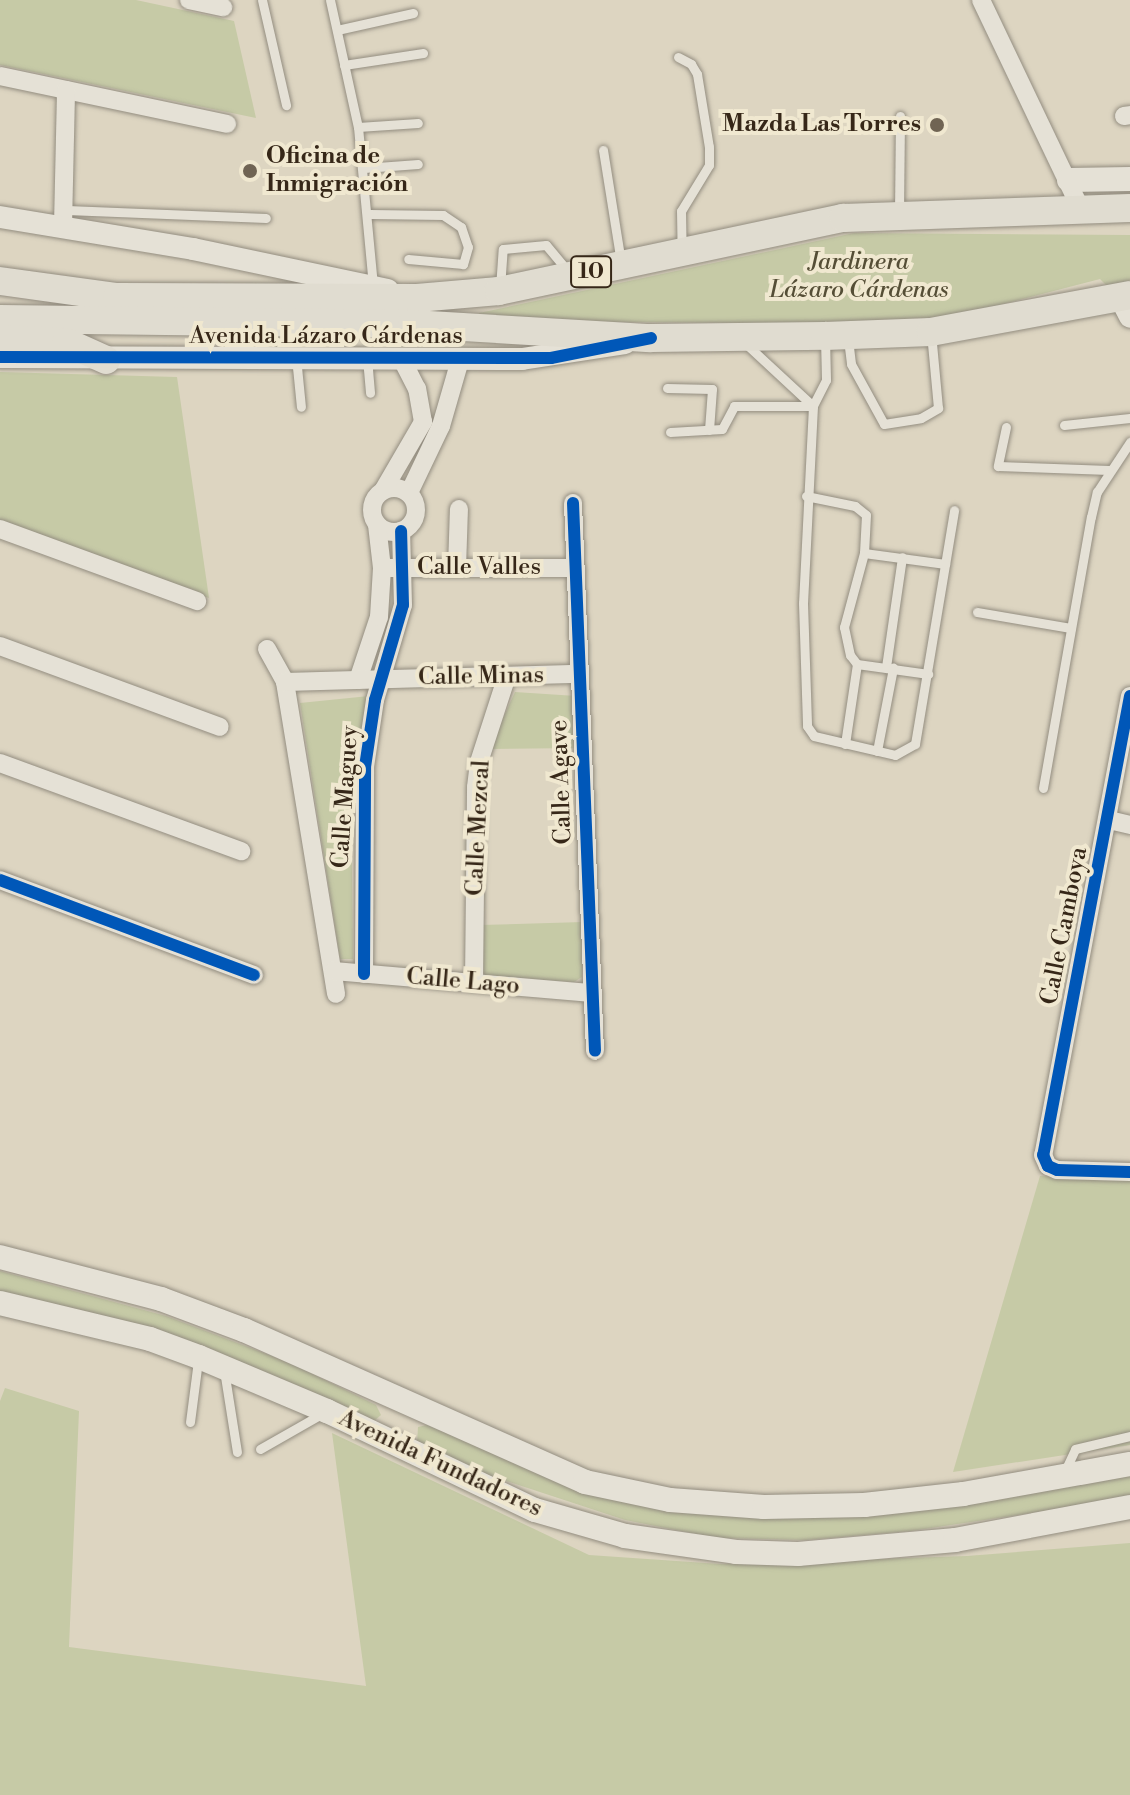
<!DOCTYPE html>
<html>
<head>
<meta charset="utf-8">
<style>
  body { margin:0 }
  #map { position:relative; width:1130px; height:1795px; overflow:hidden; background:#ddd5c1; font-family:"Libre Bodoni",serif }
  div>[style] { position:absolute }
  .green>* { inset:0; background:#c6caa6 }
  .roads { filter:drop-shadow(0 0 2px #938d80) drop-shadow(0 0 2px #938d80) }
  .service>* { height:9px; margin:-4.5px; padding:0 4.5px; transform-origin:4.5px; border-radius:4.5px; background:#e5e1d6 }
  .minor>* { height:18px; margin:-9px; padding:0 9px; transform-origin:9px; border-radius:9px; background:#e5e1d6 }
  .minor>.ring { margin:-9px; padding:0; box-sizing:content-box; background:none; border:18px solid #e5e1d6; border-radius:50% }
  .tertiary>* { height:22px; margin:-11px; padding:0 11px; transform-origin:11px; border-radius:11px; background:#e5e1d6 }
  .secondary>* { height:24px; margin:-12px; padding:0 12px; transform-origin:12px; border-radius:12px; background:#e5e1d6 }
  .trunk>* { height:28px; margin:-14px; padding:0 14px; transform-origin:14px; border-radius:14px; background:#e0dcd0 }
  .cycleway>* { height:12px; margin:-6px; padding:0 6px; transform-origin:6px; border-radius:6px; background:#0057b8 }
  .dots>* { width:22px; height:22px; translate:-50% -50%; box-sizing:border-box; border:4px solid #f0e8d0; border-radius:50% }
  span { translate:-50% -50%; white-space:nowrap; text-align:center; line-height:1.15; -webkit-text-stroke:8px #f0e8d0; paint-order:stroke }
  .shield-label span { padding:2px 6px; background:#f0e8d0; border:2px solid; border-radius:6px; -webkit-text-stroke-width:0 }
  .shield-label { font-size:22px; color:#362718; font-weight:700 }
  .poi-label { font-size:24px; color:#362718; font-weight:700 }
  .right { translate:-100% -50%; text-align:right }
  .left { translate:0 -50%; text-align:left }
  .park-label { font-size:24px; color:#554e36; font-style:italic }
  .street-label { font-size:24px; color:#362718 }
</style>
</head>
<body>
<div id="map">
  <div class="green">
    <i style="clip-path:polygon(0 0,136px 0,234px 21px,256px 118px,0 65px)"></i>
    <i style="clip-path:polygon(854px 233px,1130px 235px,1130px 285px,1109px 288px,1100px 279px,926px 324px,479px 321px,479px 313px)"></i>
    <i style="clip-path:polygon(0 372px,177px 377px,209px 598px,0 520px)"></i>
    <i style="clip-path:polygon(515px 692px,576px 696px,581px 748px,489px 749px)"></i>
    <i style="clip-path:polygon(369px 696px,351px 789px,353px 959px,340px 959px,300px 703px)"></i>
    <i style="clip-path:polygon(583px 922px,582px 977px,574px 982px,487px 977px,481px 971px,480px 925px)"></i>
    <i style="clip-path:polygon(1040px 1176px,1130px 1179px,1130px 1445px,953px 1472px)"></i>
    <i style="clip-path:polygon(0 1271px,166px 1316px,290px 1363px,376px 1405px,381px 1415px,374px 1421px,0 1292px)"></i>
    <i style="clip-path:polygon(5px 1388px,79px 1411px,69px 1647px,366px 1686px,332px 1433px,589px 1555px,720px 1564px,967px 1556px,1130px 1543px,1130px 1795px,0 1795px,0 1401px)"></i>
    <i style="clip-path:polygon(427px 1425px,548px 1474px,716px 1515px,1130px 1476px,1130px 1498px,911px 1531px,806px 1540px,717px 1538px,625px 1520px,476px 1471px,417px 1443px,418px 1427px)"></i>
  </div>
  <div class="roads">
    <div class="service">
      <i style="left:262px;top:0;width:108px;rotate:77.1deg"></i>
      <i style="left:330px;top:0;width:130px;rotate:77.6deg"></i>
      <i style="left:358px;top:127px;width:160px;rotate:84.6deg"></i>
      <i style="left:337px;top:30px;width:78px;rotate:-12.6deg"></i>
      <i style="left:678px;top:57px;width:15px;rotate:28deg"></i>
      <i style="left:691px;top:64px;width:12px;rotate:59deg"></i>
      <i style="left:697px;top:74px;width:74px;rotate:80.7deg"></i>
      <i style="left:709px;top:147px;width:18px;rotate:90deg"></i>
      <i style="left:709px;top:165px;width:54px;rotate:121.3deg"></i>
      <i style="left:681px;top:211px;width:39px;rotate:89deg"></i>
      <i style="left:344px;top:65px;width:80px;rotate:-8.6deg"></i>
      <i style="left:358px;top:127px;width:60px;rotate:-3.8deg"></i>
      <i style="left:603px;top:150px;width:114px;rotate:80.9deg"></i>
      <i style="left:364px;top:168px;width:54px;rotate:-4.2deg"></i>
      <i style="left:67px;top:210px;width:199px;rotate:2.3deg"></i>
      <i style="left:899px;top:213px;width:97px;rotate:-89.4deg"></i>
      <i style="left:370px;top:214px;width:73px;rotate:0.8deg"></i>
      <i style="left:443px;top:215px;width:22px;rotate:34deg"></i>
      <i style="left:461px;top:227px;width:21px;rotate:71deg"></i>
      <i style="left:468px;top:247px;width:18px;rotate:106deg"></i>
      <i style="left:463px;top:264px;width:55px;rotate:-174.8deg"></i>
      <i style="left:500px;top:288px;width:39px;rotate:-86deg"></i>
      <i style="left:503px;top:249px;width:43px;rotate:-5.3deg"></i>
      <i style="left:546px;top:245px;width:35px;rotate:50deg"></i>
      <i style="left:825px;top:338px;width:42px;rotate:88.6deg"></i>
      <i style="left:826px;top:380px;width:29px;rotate:117deg"></i>
      <i style="left:813px;top:406px;width:197px;rotate:92.9deg"></i>
      <i style="left:803px;top:603px;width:123px;rotate:88.1deg"></i>
      <i style="left:807px;top:726px;width:12px;rotate:55deg"></i>
      <i style="left:814px;top:736px;width:83px;rotate:13.2deg"></i>
      <i style="left:895px;top:755px;width:23px;rotate:-29deg"></i>
      <i style="left:915px;top:744px;width:237px;rotate:-80.5deg"></i>
      <i style="left:848px;top:339px;width:25px;rotate:83deg"></i>
      <i style="left:851px;top:364px;width:68px;rotate:61.2deg"></i>
      <i style="left:884px;top:424px;width:37px;rotate:-9deg"></i>
      <i style="left:921px;top:418px;width:20px;rotate:-30deg"></i>
      <i style="left:938px;top:408px;width:75px;rotate:-95.3deg"></i>
      <i style="left:746px;top:344px;width:91px;rotate:42.8deg"></i>
      <i style="left:296px;top:357px;width:50px;rotate:84.3deg"></i>
      <i style="left:367px;top:358px;width:35px;rotate:85deg"></i>
      <i style="left:667px;top:388px;width:45px;rotate:1.3deg"></i>
      <i style="left:712px;top:389px;width:41px;rotate:94.2deg"></i>
      <i style="left:1064px;top:425px;width:66px;rotate:-6.1deg"></i>
      <i style="left:1006px;top:427px;width:40px;rotate:102deg"></i>
      <i style="left:998px;top:466px;width:111px;rotate:2.1deg"></i>
      <i style="left:670px;top:432px;width:52px;rotate:-3.3deg"></i>
      <i style="left:722px;top:429px;width:26px;rotate:-62deg"></i>
      <i style="left:734px;top:406px;width:79px"></i>
      <i style="left:806px;top:496px;width:50px;rotate:11.5deg"></i>
      <i style="left:855px;top:506px;width:14px;rotate:39deg"></i>
      <i style="left:866px;top:515px;width:38px;rotate:93deg"></i>
      <i style="left:864px;top:553px;width:77px;rotate:105.1deg"></i>
      <i style="left:844px;top:627px;width:29px;rotate:78deg"></i>
      <i style="left:850px;top:655px;width:11px;rotate:52deg"></i>
      <i style="left:857px;top:664px;width:72px;rotate:8deg"></i>
      <i style="left:864px;top:553px;width:82px;rotate:7.7deg"></i>
      <i style="left:977px;top:612px;width:95px;rotate:9.7deg"></i>
      <i style="left:886px;top:667px;width:111px;rotate:-81.7deg"></i>
      <i style="left:845px;top:744px;width:81px;rotate:-81.5deg"></i>
      <i style="left:877px;top:751px;width:85px;rotate:-79.1deg"></i>
      <i style="left:1043px;top:788px;width:275px;rotate:-80deg"></i>
      <i style="left:1091px;top:517px;width:26px;rotate:-77deg"></i>
      <i style="left:1097px;top:492px;width:60px;rotate:-56.6deg"></i>
      <i style="left:224px;top:1370px;width:83px;rotate:81deg"></i>
      <i style="left:190px;top:1422px;width:63px;rotate:-82.6deg"></i>
      <i style="left:260px;top:1449px;width:73px;rotate:-29.7deg"></i>
      <i style="left:1064px;top:1473px;width:26px;rotate:-65deg"></i>
      <i style="left:1075px;top:1449px;width:57px;rotate:-13.3deg"></i>
    </div>
    <div class="minor">
      <i style="left:189px;top:0;width:35px;rotate:12deg"></i>
      <i style="left:981px;top:0;width:230px;rotate:64.5deg"></i>
      <i style="left:0;top:76px;width:232px;rotate:11.9deg"></i>
      <i style="left:1124px;top:116px;width:6px;rotate:-9deg"></i>
      <i style="left:63px;top:225px;width:135px;rotate:-88.7deg"></i>
      <i class="ring" style="left:372px;top:488px;width:26px;height:26px"></i>
      <i style="left:384px;top:489px;width:78px;rotate:-59.8deg"></i>
      <i style="left:423px;top:422px;width:34px;rotate:-100deg"></i>
      <i style="left:417px;top:389px;width:35px;rotate:-117deg"></i>
      <i style="left:409px;top:493px;width:74px;rotate:-64.5deg"></i>
      <i style="left:441px;top:426px;width:69px;rotate:-73.9deg"></i>
      <i style="left:573px;top:503px;width:548px;rotate:87.7deg"></i>
      <i style="left:0;top:529px;width:210px;rotate:20.1deg"></i>
      <i style="left:382px;top:568px;width:193px"></i>
      <i style="left:457px;top:568px;width:59px;rotate:-88.1deg"></i>
      <i style="left:0;top:646px;width:234px;rotate:20.2deg"></i>
      <i style="left:267px;top:649px;width:38px;rotate:61deg"></i>
      <i style="left:285px;top:682px;width:316px;rotate:80.7deg"></i>
      <i style="left:358px;top:680px;width:66px;rotate:-71.6deg"></i>
      <i style="left:379px;top:617px;width:49px;rotate:-86.5deg"></i>
      <i style="left:382px;top:568px;width:43px;rotate:-96.6deg"></i>
      <i style="left:285px;top:682px;width:295px;rotate:-1.6deg"></i>
      <i style="left:1130px;top:696px;width:467px;rotate:100.7deg"></i>
      <i style="left:1043px;top:1155px;width:12px;rotate:66deg"></i>
      <i style="left:1048px;top:1166px;width:10px;rotate:24deg"></i>
      <i style="left:1057px;top:1170px;width:73px;rotate:1.6deg"></i>
      <i style="left:0;top:763px;width:257px;rotate:20.1deg"></i>
      <i style="left:1109px;top:820px;width:22px;rotate:13deg"></i>
      <i style="left:0;top:880px;width:271px;rotate:20.5deg"></i>
      <i style="left:334px;top:971px;width:259px;rotate:4.9deg"></i>
      <i style="left:364px;top:974px;width:207px;rotate:-89.7deg"></i>
      <i style="left:365px;top:767px;width:68px;rotate:-81.5deg"></i>
      <i style="left:375px;top:700px;width:99px;rotate:-73.6deg"></i>
      <i style="left:403px;top:605px;width:74px;rotate:-91.5deg"></i>
      <i style="left:474px;top:983px;width:196px;rotate:-89.4deg"></i>
      <i style="left:476px;top:787px;width:25px;rotate:-83deg"></i>
      <i style="left:479px;top:762px;width:90px;rotate:-72deg"></i>
    </div>
    <div class="tertiary">
      <i style="left:0;top:217px;width:196px;rotate:9.4deg"></i>
      <i style="left:193px;top:249px;width:199px;rotate:11.9deg"></i>
      <i style="left:1120px;top:297px;width:22px;rotate:63deg"></i>
      <i style="left:0;top:357px;width:522px;rotate:0.22deg"></i>
      <i style="left:522px;top:359px;width:104px;rotate:-8.8deg"></i>
    </div>
    <div class="secondary">
      <i style="left:1069px;top:180px;width:61px;rotate:-0.9deg"></i>
      <i style="left:0;top:1257px;width:166px;rotate:14.6deg"></i>
      <i style="left:161px;top:1299px;width:89px;rotate:20.5deg"></i>
      <i style="left:244px;top:1330px;width:373px;rotate:24deg"></i>
      <i style="left:585px;top:1482px;width:87px;rotate:12deg"></i>
      <i style="left:670px;top:1500px;width:94px;rotate:4.3deg"></i>
      <i style="left:764px;top:1507px;width:100px;rotate:-1.1deg"></i>
      <i style="left:864px;top:1505px;width:100px;rotate:-6.3deg"></i>
      <i style="left:963px;top:1494px;width:170px;rotate:-10.2deg"></i>
      <i style="left:0;top:1303px;width:154px;rotate:13.5deg"></i>
      <i style="left:150px;top:1339px;width:52px;rotate:20.2deg"></i>
      <i style="left:199px;top:1357px;width:139px;rotate:22.9deg"></i>
      <i style="left:327px;top:1411px;width:230px;rotate:25.5deg"></i>
      <i style="left:535px;top:1510px;width:94px;rotate:16.1deg"></i>
      <i style="left:625px;top:1536px;width:112px;rotate:8.2deg"></i>
      <i style="left:736px;top:1552px;width:62px;rotate:1.8deg"></i>
      <i style="left:798px;top:1554px;width:158px;rotate:-5.1deg"></i>
      <i style="left:955px;top:1540px;width:178px;rotate:-10.7deg"></i>
    </div>
    <div class="trunk">
      <i style="left:0;top:281px;width:118px;rotate:7.8deg"></i>
      <i style="left:117px;top:297px;width:300px;rotate:0.2deg"></i>
      <i style="left:417px;top:298px;width:82px;rotate:-4.9deg"></i>
      <i style="left:499px;top:291px;width:352px;rotate:-12deg"></i>
      <i style="left:843px;top:218px;width:287px;rotate:-2deg"></i>
      <i style="left:0;top:319px;width:412px;rotate:0.7deg"></i>
      <i style="left:412px;top:324px;width:239px;rotate:3.4deg"></i>
      <i style="left:651px;top:338px;width:174px;rotate:-0.7deg"></i>
      <i style="left:825px;top:336px;width:106px;rotate:-2.2deg"></i>
      <i style="left:931px;top:332px;width:202px;rotate:-10.5deg"></i>
      <i style="left:0;top:339px;width:66px;rotate:2.6deg"></i>
      <i style="left:66px;top:342px;width:44px;rotate:24.2deg"></i>
    </div>
  </div>
  <div class="cycleway">
    <i style="left:0;top:357px;width:551px;rotate:0.1deg"></i>
    <i style="left:551px;top:358px;width:102px;rotate:-11.3deg"></i>
    <i style="left:573px;top:503px;width:548px;rotate:87.7deg"></i>
    <i style="left:1130px;top:696px;width:467px;rotate:100.7deg"></i>
    <i style="left:1043px;top:1155px;width:12px;rotate:66deg"></i>
    <i style="left:1048px;top:1166px;width:10px;rotate:24deg"></i>
    <i style="left:1057px;top:1170px;width:73px;rotate:1.6deg"></i>
    <i style="left:0;top:880px;width:271px;rotate:20.5deg"></i>
    <i style="left:364px;top:974px;width:207px;rotate:-89.7deg"></i>
    <i style="left:365px;top:767px;width:68px;rotate:-81.5deg"></i>
    <i style="left:375px;top:700px;width:99px;rotate:-73.6deg"></i>
    <i style="left:403px;top:605px;width:74px;rotate:-91.5deg"></i>
  </div>
  <div class="dots">
    <i style="left:937px;top:125px;background:#706453"></i>
    <i style="left:250px;top:171px;background:#706453"></i>
  </div>
  <div class="shield-label">
    <span style="left:591px;top:272px">10</span>
  </div>
  <div class="poi-label">
    <span class="right" style="left:921px;top:125px">Mazda Las Torres</span>
    <span class="left" style="left:266px;top:171px">Oficina de<br>Inmigración</span>
  </div>
  <div class="park-label">
    <span style="left:859px;top:277px">Jardinera<br>Lázaro Cárdenas</span>
  </div>
  <div class="street-label">
    <span style="left:326px;top:337px">Avenida Lázaro Cárdenas</span>
    <span style="left:479px;top:568px">Calle Valles</span>
    <span style="left:481px;top:677px;rotate:-1deg">Calle Minas</span>
    <span style="left:562px;top:782px;rotate:-92deg">Calle Agave</span>
    <span style="left:346px;top:797px;rotate:-86deg">Calle Maguey</span>
    <span style="left:479px;top:828px;rotate:-87deg">Calle Mezcal</span>
    <span style="left:1065px;top:926px;rotate:-79deg">Calle Camboya</span>
    <span style="left:463px;top:982px;rotate:5deg">Calle Lago</span>
    <span style="left:440px;top:1464px;rotate:25deg">Avenida Fundadores</span>
  </div>
</div>
</body>
</html>
